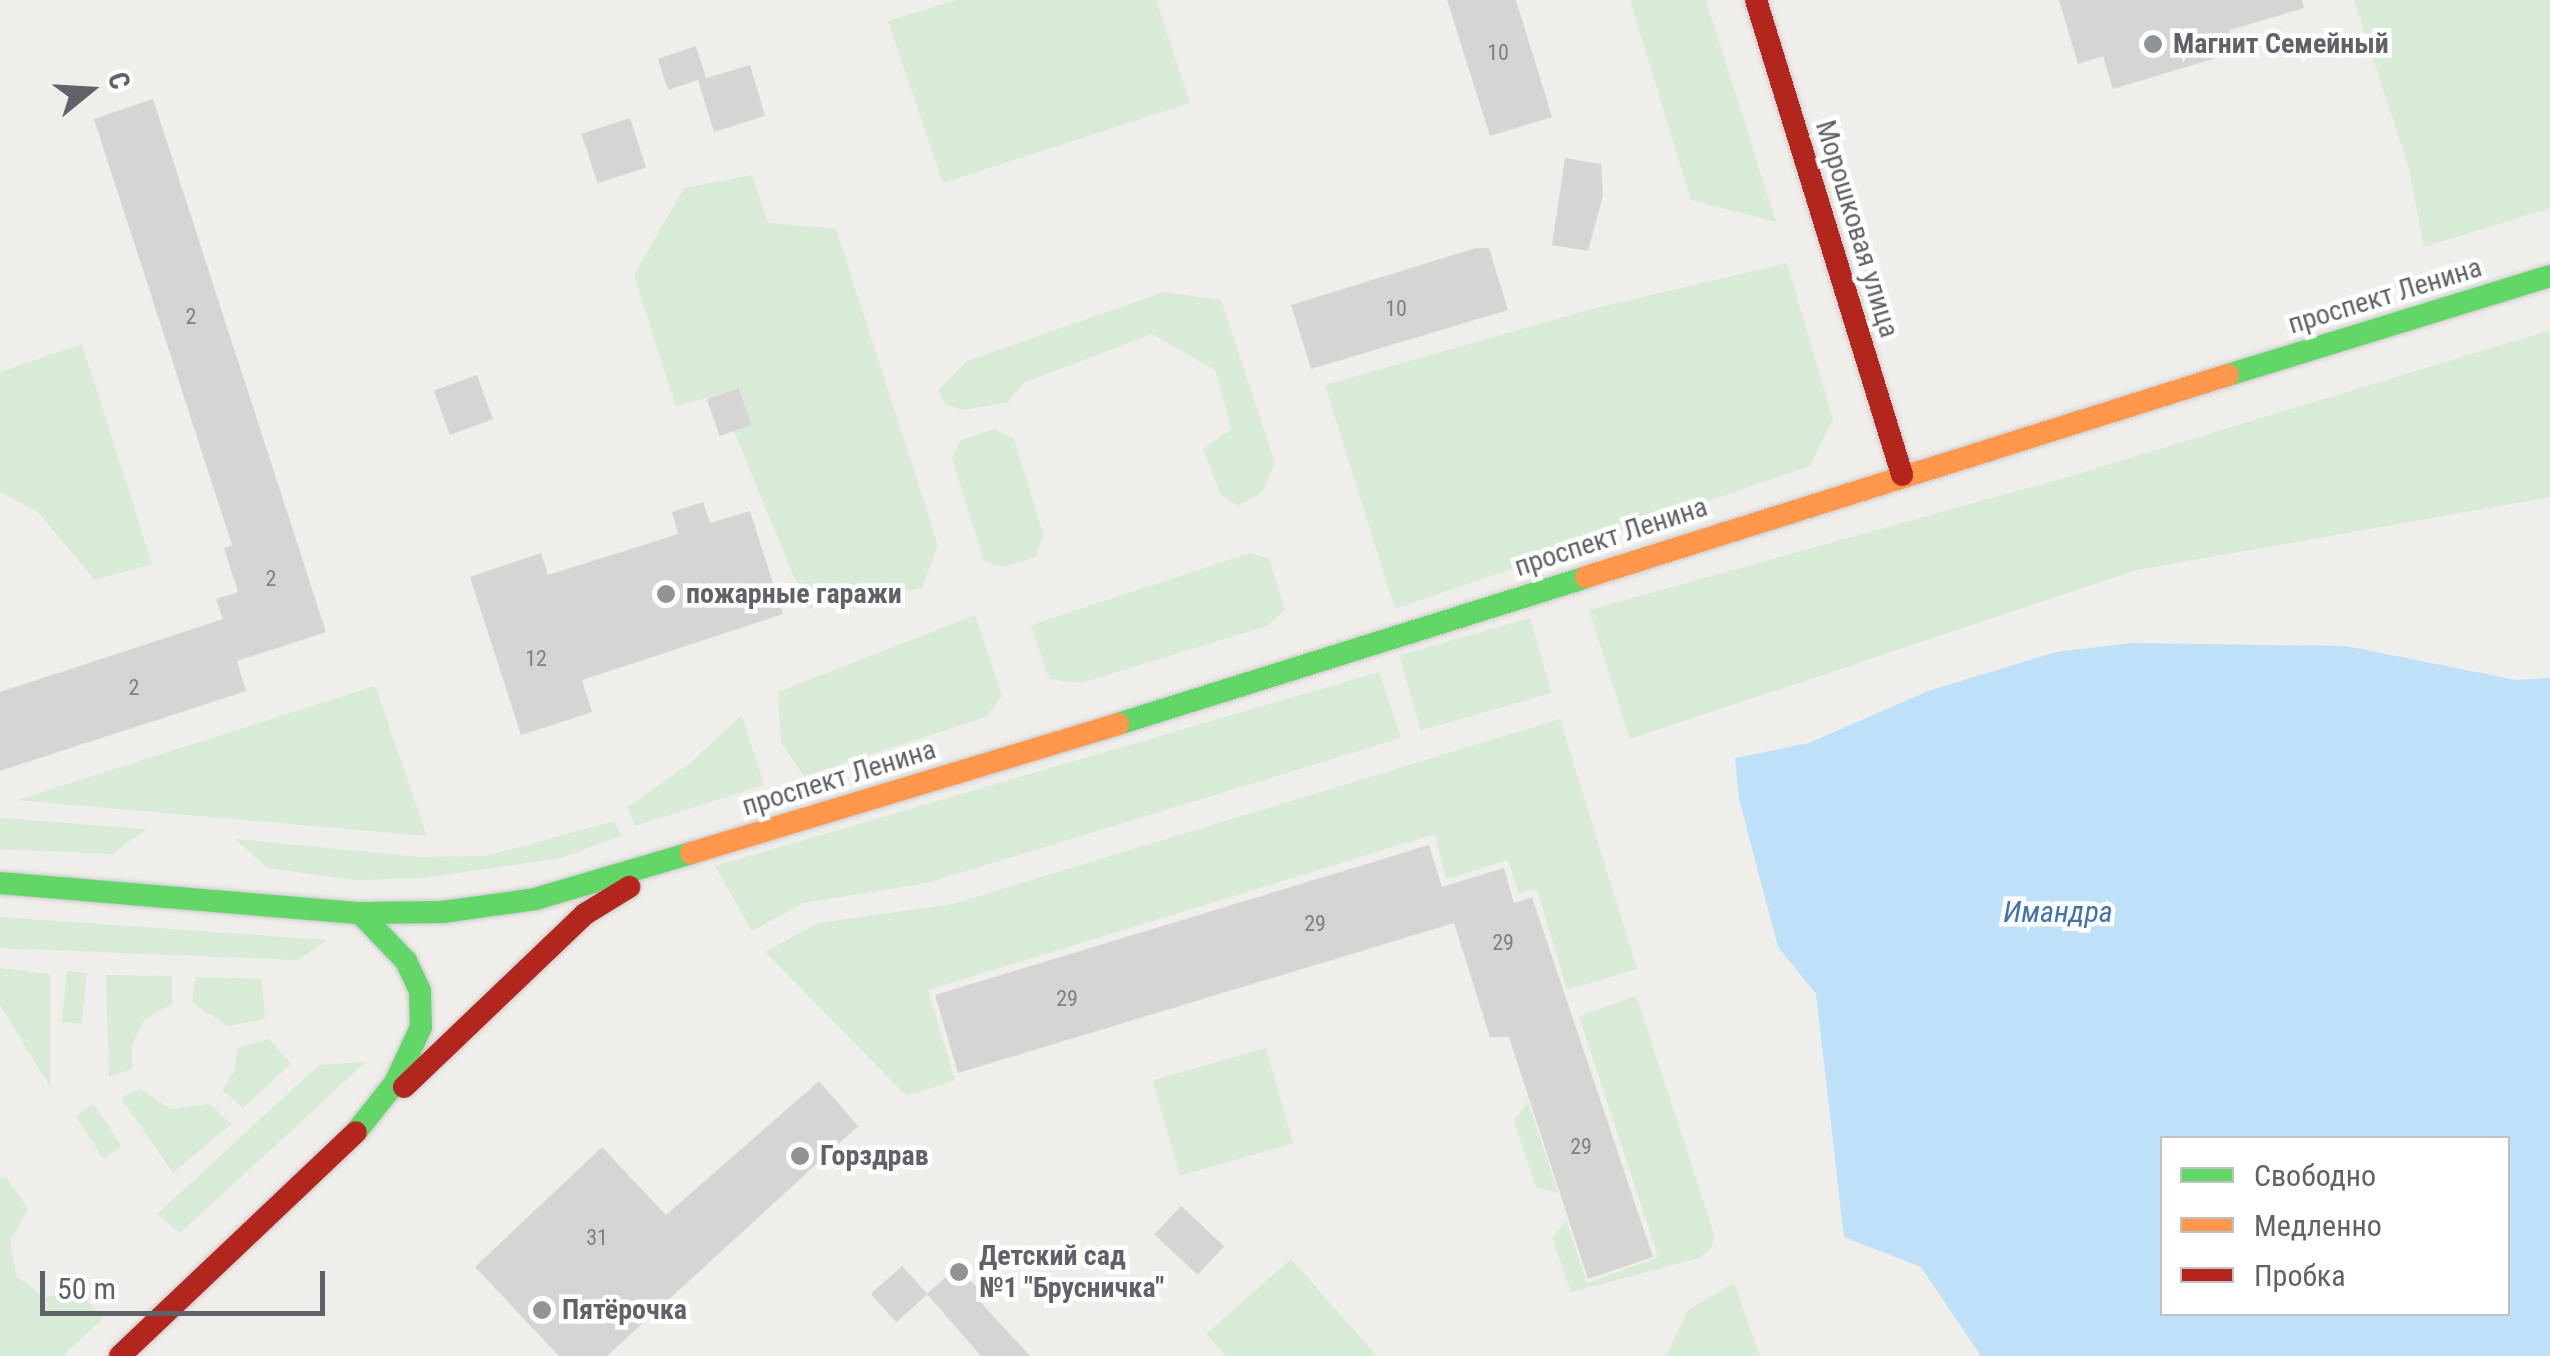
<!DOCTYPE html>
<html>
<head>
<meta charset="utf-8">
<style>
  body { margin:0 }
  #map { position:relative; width:2550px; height:1356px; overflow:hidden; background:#efeeea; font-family:"Roboto Condensed",sans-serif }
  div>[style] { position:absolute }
  .green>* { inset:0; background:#d8ebd6; transform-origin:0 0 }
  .water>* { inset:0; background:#bfe0f9 }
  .building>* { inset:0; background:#d6d5d3; transform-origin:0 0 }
  .roads { filter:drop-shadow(0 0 2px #cacacb) drop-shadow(0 0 2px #cacacb) }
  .fast>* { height:22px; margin:-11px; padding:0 11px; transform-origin:11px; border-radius:11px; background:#63d668 }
  .slow>* { height:22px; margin:-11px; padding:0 11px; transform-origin:11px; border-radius:11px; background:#ff974d }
  .jam>* { height:22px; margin:-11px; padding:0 11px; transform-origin:11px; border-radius:11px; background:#b3261e }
  .dots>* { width:28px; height:28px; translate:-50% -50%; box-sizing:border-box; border:5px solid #fff; border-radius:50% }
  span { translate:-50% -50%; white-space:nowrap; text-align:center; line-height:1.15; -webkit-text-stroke:9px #fff; paint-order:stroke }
  .number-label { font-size:22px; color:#7e8184 }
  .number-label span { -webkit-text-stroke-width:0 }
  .poi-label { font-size:28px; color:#5f6368; font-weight:700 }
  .left { translate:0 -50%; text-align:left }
  .street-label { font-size:28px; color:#5f6368 }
  .water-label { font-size:30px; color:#4174aa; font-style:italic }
  .legend { position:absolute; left:2160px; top:1136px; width:350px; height:180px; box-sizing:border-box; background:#fff; border:2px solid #bfc1c3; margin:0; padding:12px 18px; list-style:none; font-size:30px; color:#5f6368 }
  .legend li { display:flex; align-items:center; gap:20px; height:50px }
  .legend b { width:50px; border:2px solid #bfc1c3 }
  .north { position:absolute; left:40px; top:40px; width:100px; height:100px; -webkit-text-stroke:8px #fff; paint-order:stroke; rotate:72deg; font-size:28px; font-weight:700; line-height:40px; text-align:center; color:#5f6368 }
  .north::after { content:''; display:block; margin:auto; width:35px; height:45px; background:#5f6368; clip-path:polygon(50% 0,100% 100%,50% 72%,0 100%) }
  .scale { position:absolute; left:40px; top:1271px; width:285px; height:45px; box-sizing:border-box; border:5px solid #5f6368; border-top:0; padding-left:12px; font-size:30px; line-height:35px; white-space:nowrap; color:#5f6368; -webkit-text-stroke:8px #fff; paint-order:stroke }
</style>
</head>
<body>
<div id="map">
  <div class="green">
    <i style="clip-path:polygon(956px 0,1156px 0,1190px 103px,943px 183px,888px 21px)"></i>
    <i style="clip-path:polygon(1630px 0,1706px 0,1776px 222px,1691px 200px)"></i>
    <i style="clip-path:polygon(2354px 0,2550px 0,2550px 208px,2424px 247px,2409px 169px)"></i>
    <i style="clip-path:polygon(752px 175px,768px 223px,836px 229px,938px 545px,922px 588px,807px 609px,734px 431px,751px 424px,740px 388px,676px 407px,634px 275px,684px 188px)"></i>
    <i style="clip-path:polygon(1787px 263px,1833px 419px,1810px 466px,1395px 609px,1325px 385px,1592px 309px)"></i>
    <i style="clip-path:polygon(1164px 292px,1221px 300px,1275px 463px,1263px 492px,1238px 506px,1221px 495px,1203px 449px,1232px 429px,1215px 370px,1152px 334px,1023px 383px,1008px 402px,964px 410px,945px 405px,939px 390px,967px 361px)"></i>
    <i style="clip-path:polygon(2550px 330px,2550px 497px,2137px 570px,1630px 739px,1589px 610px,2071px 476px)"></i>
    <i style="clip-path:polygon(82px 344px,152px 564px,95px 580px,38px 512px,0 492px,0 372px)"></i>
    <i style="clip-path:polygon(994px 429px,1014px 439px,1044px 536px,1035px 557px,1003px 567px,984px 561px,952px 458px,961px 440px)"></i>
    <i style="clip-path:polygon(1250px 553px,1269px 559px,1285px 610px,1267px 626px,1081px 683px,1049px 679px,1031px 625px)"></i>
    <i style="clip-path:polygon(975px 615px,1002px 696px,986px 717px,804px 776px,781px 742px,778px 692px)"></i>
    <i style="left:1530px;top:618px;width:78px;height:136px;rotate:74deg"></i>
    <i style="clip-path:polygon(1379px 672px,1401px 738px,927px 883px,803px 903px,752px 931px,715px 866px)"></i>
    <i style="clip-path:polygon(375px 686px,427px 836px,17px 800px)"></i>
    <i style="clip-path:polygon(742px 715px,764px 785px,635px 826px,628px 807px,689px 764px)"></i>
    <i style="clip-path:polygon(1560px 719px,1637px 969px,1567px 990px,1537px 889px,1519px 894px,1508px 860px,1446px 879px,1435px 834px,928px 990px,955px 1080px,907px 1096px,765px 952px,818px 923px,953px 904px)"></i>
    <i style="clip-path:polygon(0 818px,147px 829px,112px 854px,0 849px)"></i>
    <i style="clip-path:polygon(614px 821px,621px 836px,561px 858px,423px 878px,355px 880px,267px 868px,235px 839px,420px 857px,486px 856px)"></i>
    <i style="clip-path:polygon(0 917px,327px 940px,298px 960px,0 948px)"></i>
    <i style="clip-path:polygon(0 968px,50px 974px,50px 1087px,0 1005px)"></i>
    <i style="left:67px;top:971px;width:20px;height:51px;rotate:6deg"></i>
    <i style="clip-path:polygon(106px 975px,172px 976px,172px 1004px,144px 1020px,132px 1046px,132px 1069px,109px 1077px)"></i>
    <i style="clip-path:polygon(195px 977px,262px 979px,265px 1019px,228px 1026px,192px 1003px)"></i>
    <i style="clip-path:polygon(1636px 996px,1714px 1233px,1712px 1247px,1699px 1258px,1571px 1292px,1552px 1238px,1566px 1220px,1587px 1283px,1658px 1257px,1579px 1016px)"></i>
    <i style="clip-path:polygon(269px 1039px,291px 1064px,243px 1108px,222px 1090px,235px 1070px,237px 1048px)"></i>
    <i style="left:1266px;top:1048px;width:99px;height:118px;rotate:74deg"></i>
    <i style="clip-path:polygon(366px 1062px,180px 1233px,157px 1214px,319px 1065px)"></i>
    <i style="clip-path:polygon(140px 1089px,171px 1109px,210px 1104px,231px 1124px,173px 1173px,121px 1098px)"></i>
    <i style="clip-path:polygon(1528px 1101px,1558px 1193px,1536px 1187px,1514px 1121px)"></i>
    <i style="left:94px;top:1104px;width:51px;height:22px;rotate:57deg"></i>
    <i style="clip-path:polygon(6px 1177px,28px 1209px,10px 1241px,17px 1277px,45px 1297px,79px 1292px,103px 1318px,63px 1356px,0 1356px,0 1178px)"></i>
    <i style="clip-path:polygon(1291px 1259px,1377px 1356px,1226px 1356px,1206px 1334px)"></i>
    <i style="clip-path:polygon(1734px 1283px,1760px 1356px,1666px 1356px,1688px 1310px)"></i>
  </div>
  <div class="water">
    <i style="clip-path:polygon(evenodd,2131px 643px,2346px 646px,2516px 680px,2550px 678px,2550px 1356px,1981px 1356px,1921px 1267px,1844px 1237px,1816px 994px,1778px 947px,1739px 799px,1735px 758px,1809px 743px,1928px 691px,2056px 652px,2131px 643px,2162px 1138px,2508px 1138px,2508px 1314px,2162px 1314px,2162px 1138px)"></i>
  </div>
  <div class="building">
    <i style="clip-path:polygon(1447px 0,1516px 0,1552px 117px,1490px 136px)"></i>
    <i style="clip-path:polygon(2059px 0,2302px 0,2304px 8px,2230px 30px,2236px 52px,2113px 89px,2103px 56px,2078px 64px)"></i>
    <i style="clip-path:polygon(696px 46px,706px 78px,750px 65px,765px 116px,714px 132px,698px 80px,668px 90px,658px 59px)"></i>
    <i style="clip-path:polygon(153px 99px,326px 632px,237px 661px,246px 691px,0 771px,0 692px,223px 619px,216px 599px,238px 592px,224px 548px,232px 545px,94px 119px)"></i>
    <i style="left:630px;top:118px;width:52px;height:51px;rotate:72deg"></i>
    <i style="clip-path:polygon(1565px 158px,1601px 164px,1603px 195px,1588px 251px,1552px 245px)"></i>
    <i style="clip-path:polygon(1476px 248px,1489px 248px,1508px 310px,1311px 369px,1291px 305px)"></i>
    <i style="left:477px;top:375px;width:47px;height:46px;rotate:70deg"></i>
    <i style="left:739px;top:388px;width:39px;height:34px;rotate:71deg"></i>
    <i style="clip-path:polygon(703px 502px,710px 523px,750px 511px,783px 614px,582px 680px,592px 712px,521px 735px,470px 577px,541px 553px,548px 575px,678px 534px,672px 512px)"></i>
    <i style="clip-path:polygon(1429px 845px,1442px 887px,1504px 868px,1514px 903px,1532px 897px,1653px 1257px,1588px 1279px,1509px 1037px,1490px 1037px,1454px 923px,958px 1073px,935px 995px)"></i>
    <i style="clip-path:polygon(819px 1081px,858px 1126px,607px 1356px,559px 1356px,475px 1267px,602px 1147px,666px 1215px)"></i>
    <i style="left:1181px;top:1206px;width:59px;height:39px;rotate:43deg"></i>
    <i style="left:902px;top:1266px;width:38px;height:42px;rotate:48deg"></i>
    <i style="clip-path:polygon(958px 1266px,980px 1291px,975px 1296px,1030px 1356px,981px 1356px,927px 1294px)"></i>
  </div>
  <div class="roads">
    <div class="fast">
      <i style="left:2228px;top:375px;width:337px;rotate:-17.1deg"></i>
      <i style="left:1118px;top:724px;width:491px;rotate:-17.4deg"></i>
      <i style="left:0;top:883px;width:361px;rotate:4.8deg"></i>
      <i style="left:360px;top:913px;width:83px;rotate:-0.7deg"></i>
      <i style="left:443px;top:912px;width:93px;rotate:-8deg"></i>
      <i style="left:535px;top:899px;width:163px;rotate:-16.4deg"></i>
      <i style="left:356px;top:1132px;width:63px;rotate:-51.5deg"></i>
      <i style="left:395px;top:1083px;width:62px;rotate:-65.1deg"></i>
      <i style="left:421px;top:1027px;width:36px;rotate:-92deg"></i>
      <i style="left:420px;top:991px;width:33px;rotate:-115deg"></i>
      <i style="left:406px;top:961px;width:66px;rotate:-133.8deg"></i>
    </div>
    <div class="slow">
      <i style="left:1586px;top:577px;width:673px;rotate:-17.47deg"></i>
      <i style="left:691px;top:853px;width:446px;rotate:-16.8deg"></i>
    </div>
    <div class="jam">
      <i style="left:1756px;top:0;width:497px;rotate:72.9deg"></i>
      <i style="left:404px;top:1087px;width:250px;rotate:-43.7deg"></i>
      <i style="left:585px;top:914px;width:52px;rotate:-31.5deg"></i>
      <i style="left:120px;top:1356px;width:325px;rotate:-43.5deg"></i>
    </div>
  </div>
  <div class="dots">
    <i style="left:2153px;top:44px;background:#919496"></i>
    <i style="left:666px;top:594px;background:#919496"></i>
    <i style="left:800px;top:1156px;background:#919496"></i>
    <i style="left:959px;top:1272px;background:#919496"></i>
    <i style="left:542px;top:1310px;background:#919496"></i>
  </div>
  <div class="number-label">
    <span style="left:1498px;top:53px">10</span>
    <span style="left:1396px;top:309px">10</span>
    <span style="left:191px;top:317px">2</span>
    <span style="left:271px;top:579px">2</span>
    <span style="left:536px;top:659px">12</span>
    <span style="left:134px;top:688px">2</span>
    <span style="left:1315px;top:924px">29</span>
    <span style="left:1503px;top:943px">29</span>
    <span style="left:1067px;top:999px">29</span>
    <span style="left:1581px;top:1147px">29</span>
    <span style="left:597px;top:1238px">31</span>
  </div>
  <div class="poi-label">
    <span class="left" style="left:2173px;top:44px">Магнит Семейный</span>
    <span class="left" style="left:686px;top:594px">пожарные гаражи</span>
    <span class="left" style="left:820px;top:1156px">Горздрав</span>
    <span class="left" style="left:979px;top:1272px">Детский сад<br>№1 "Брусничка"</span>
    <span class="left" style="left:562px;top:1310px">Пятёрочка</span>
  </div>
  <div class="street-label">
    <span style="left:1857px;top:229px;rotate:73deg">Морошковая улица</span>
    <span style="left:2385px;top:296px;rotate:-17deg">проспект Ленина</span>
    <span style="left:1611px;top:537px;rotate:-18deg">проспект Ленина</span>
    <span style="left:839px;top:778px;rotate:-17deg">проспект Ленина</span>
  </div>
  <div class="water-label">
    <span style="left:2058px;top:912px">Имандра</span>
  </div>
  <ul class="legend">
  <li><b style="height:12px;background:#63d668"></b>Свободно</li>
  <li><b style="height:12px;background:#ff974d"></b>Медленно</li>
  <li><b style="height:12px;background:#b3261e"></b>Пробка</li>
  </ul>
  <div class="north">С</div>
  <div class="scale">50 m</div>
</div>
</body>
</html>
